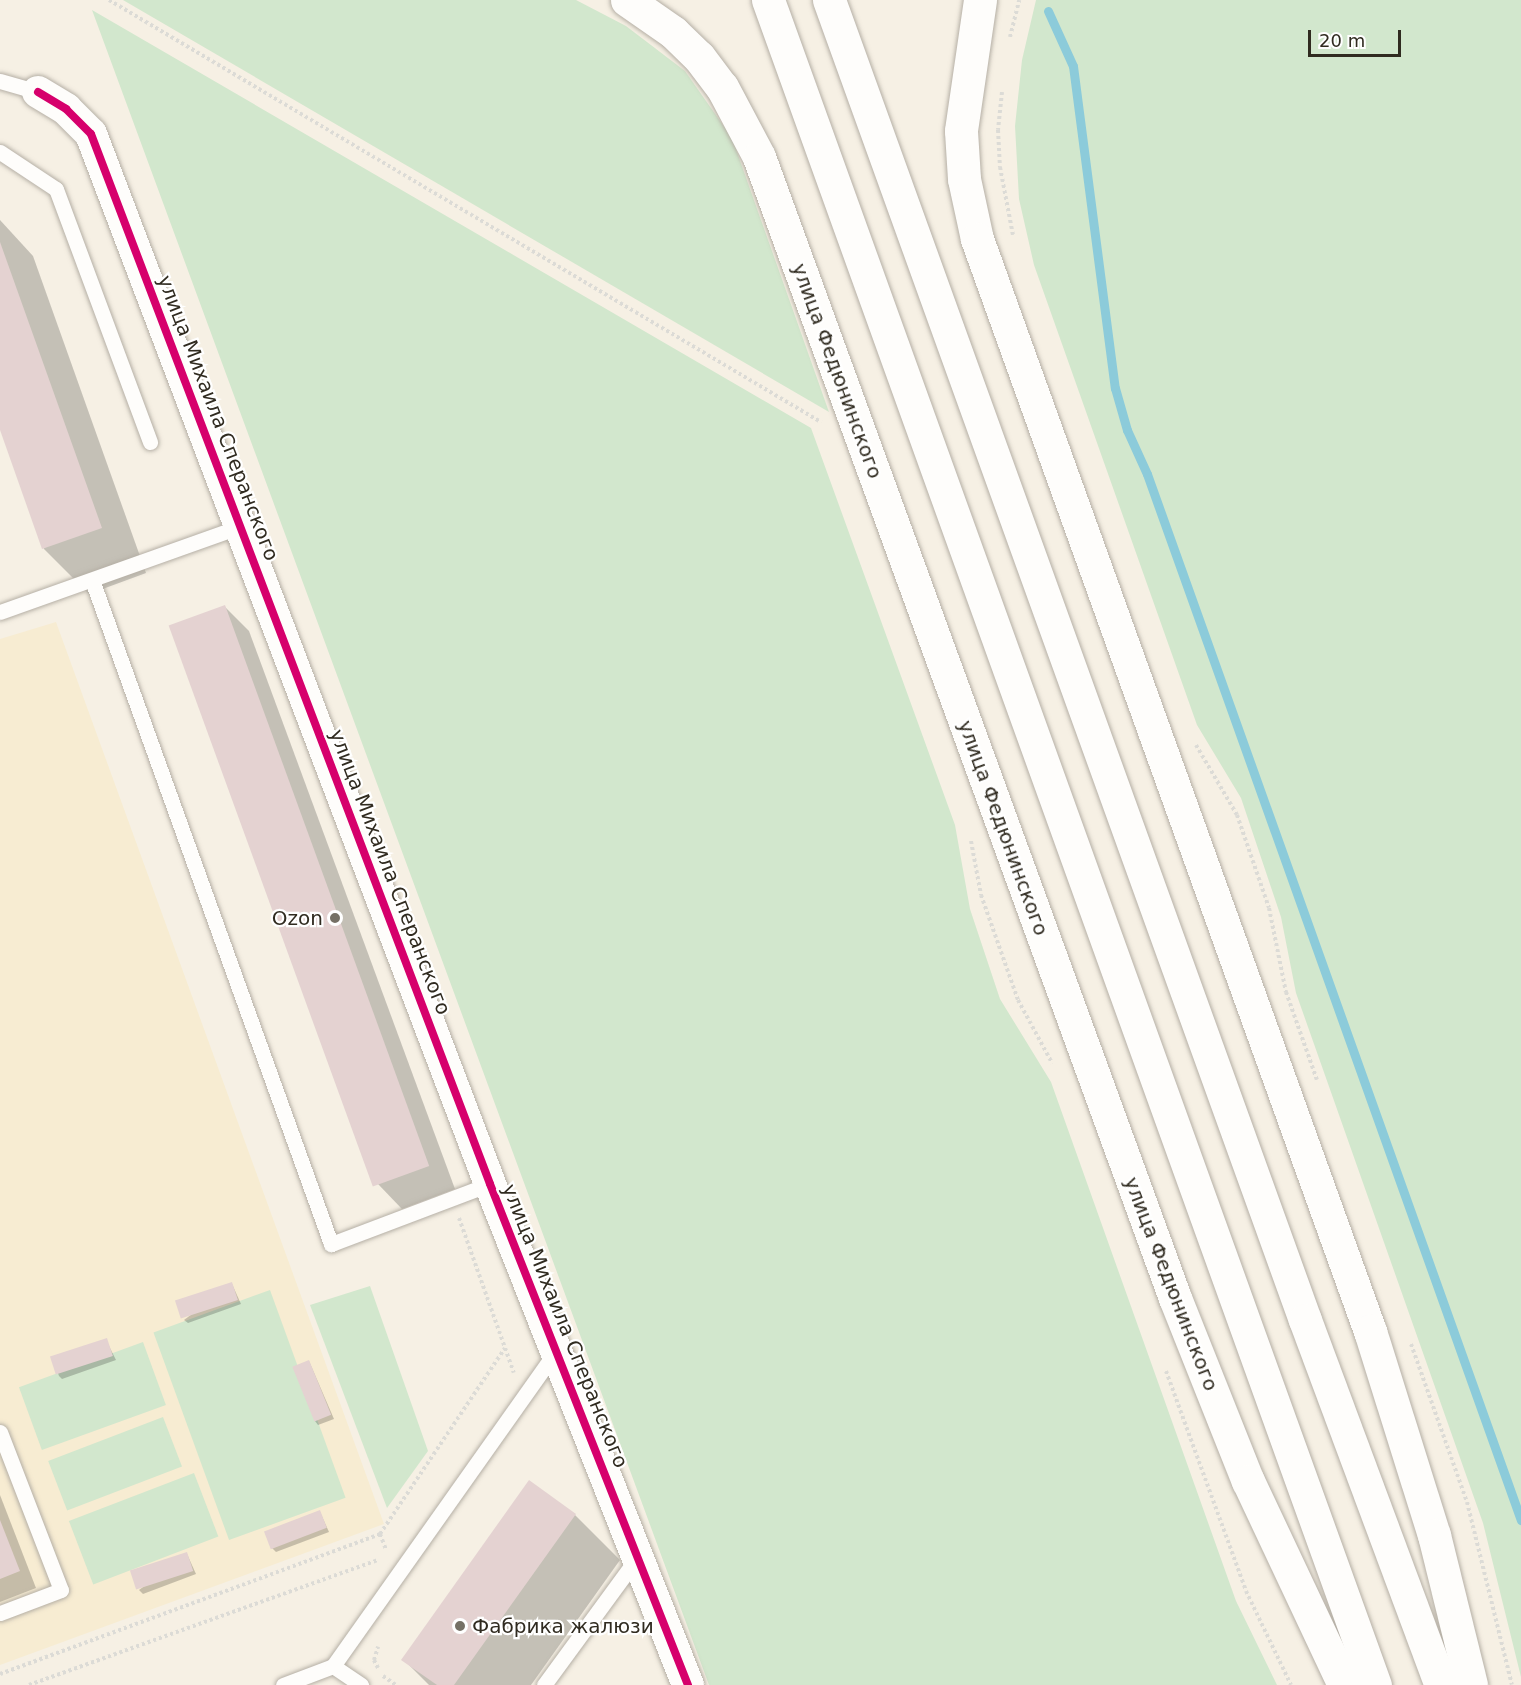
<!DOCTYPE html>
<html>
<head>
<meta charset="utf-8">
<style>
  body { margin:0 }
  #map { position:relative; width:1521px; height:1685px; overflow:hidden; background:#f6f0e4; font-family:"DejaVu Sans",sans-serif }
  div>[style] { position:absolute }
  .built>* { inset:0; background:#f7ecd2 }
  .green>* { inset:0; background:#d2e7cd; transform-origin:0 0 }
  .shadow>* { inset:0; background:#0003 }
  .stream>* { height:9px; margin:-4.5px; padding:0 4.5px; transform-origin:4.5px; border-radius:4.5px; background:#8ccbda }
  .building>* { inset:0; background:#e4d2d1; transform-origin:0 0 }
  .path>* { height:4px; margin-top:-2px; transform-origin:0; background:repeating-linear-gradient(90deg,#dcdbd6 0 3px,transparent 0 6px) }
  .roads { filter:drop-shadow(0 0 2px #b5afa5) drop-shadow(0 0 2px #b5afa5) }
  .lane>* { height:15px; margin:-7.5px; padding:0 7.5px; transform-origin:7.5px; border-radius:7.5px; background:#fefdfb }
  .street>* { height:32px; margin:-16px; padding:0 16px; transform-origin:16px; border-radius:16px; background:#fefdfb }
  .secondary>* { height:33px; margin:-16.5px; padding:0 16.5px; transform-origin:16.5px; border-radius:16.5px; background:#fefdfb }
  .highway>* { height:33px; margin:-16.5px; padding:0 16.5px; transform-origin:16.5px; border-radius:16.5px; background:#fefdfb }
  .cycleway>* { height:8px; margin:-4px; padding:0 4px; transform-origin:4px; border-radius:4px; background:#d6006c }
  .dots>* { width:16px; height:16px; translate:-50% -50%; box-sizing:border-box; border:3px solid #fff; border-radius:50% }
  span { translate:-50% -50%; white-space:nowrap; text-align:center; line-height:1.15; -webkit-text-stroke:4.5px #fff; paint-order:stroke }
  .street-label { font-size:20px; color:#302b20 }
  .poi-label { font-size:20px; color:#302b20 }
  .right { translate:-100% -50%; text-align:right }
  .left { translate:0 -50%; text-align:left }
  .scale { position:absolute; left:1308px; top:30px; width:93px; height:27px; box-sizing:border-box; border:3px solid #302b20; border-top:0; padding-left:8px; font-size:18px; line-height:21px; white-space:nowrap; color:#302b20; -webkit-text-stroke:4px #fff; paint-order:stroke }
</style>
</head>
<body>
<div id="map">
  <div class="built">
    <i style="clip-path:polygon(56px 622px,384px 1524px,0 1665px,0 639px)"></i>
  </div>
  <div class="green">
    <i style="clip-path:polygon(123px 0,576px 0,626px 26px,685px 71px,732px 138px,829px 412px)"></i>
    <i style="clip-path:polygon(1036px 0,1521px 0,1521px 1677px,1483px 1523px,1296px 993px,1281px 917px,1241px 798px,1197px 725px,1034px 265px,1019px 199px,1015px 126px,1022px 60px)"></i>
    <i style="clip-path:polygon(92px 10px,811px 428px,955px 825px,970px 909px,1000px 999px,1051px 1082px,1236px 1601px,1277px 1685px,709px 1685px)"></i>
    <i style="clip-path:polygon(370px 1286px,428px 1451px,387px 1508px,310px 1305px)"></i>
    <i style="left:270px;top:1290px;width:221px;height:124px;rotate:70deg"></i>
    <i style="left:143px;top:1342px;width:67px;height:132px;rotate:70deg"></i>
    <i style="left:163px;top:1417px;width:53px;height:123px;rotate:69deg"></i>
    <i style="left:194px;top:1473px;width:68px;height:134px;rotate:69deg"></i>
  </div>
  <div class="shadow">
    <i style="clip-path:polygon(0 220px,33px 256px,146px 573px,89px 594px,44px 549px,0 425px)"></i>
    <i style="clip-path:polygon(225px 607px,249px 631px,455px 1189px,402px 1209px,378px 1184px)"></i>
    <i style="clip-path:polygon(232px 1284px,241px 1304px,188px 1323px,184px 1320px)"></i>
    <i style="clip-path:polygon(106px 1340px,116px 1360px,62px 1379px,59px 1376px,53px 1359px)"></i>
    <i style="clip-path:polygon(309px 1361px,334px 1419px,318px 1425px,315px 1421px)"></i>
    <i style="clip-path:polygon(530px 1482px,575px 1515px,620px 1560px,531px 1685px,429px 1685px,403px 1659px)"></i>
    <i style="clip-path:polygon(0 1495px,36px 1588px,0 1602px)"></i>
    <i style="clip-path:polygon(320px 1512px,329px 1532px,276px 1552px,272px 1548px)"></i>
    <i style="clip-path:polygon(187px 1554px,196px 1574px,143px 1594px,139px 1590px)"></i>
  </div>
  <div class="stream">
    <i style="left:1048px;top:11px;width:60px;rotate:65.6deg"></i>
    <i style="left:1073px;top:66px;width:325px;rotate:82.6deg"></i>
    <i style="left:1115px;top:388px;width:44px;rotate:74.1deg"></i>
    <i style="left:1127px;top:430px;width:48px;rotate:65.6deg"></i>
    <i style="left:1147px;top:474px;width:1111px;rotate:70.33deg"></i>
  </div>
  <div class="building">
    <i style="clip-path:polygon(0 242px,102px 528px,42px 549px,0 430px)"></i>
    <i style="left:225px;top:605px;width:597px;height:60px;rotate:70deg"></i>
    <i style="left:232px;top:1282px;width:19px;height:60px;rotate:72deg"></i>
    <i style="left:107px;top:1338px;width:19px;height:60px;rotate:72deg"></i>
    <i style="left:309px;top:1360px;width:59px;height:18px;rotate:68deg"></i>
    <i style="clip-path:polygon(529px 1480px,576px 1514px,454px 1685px,437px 1685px,401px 1660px)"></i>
    <i style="left:320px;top:1510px;width:19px;height:60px;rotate:69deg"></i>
    <i style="clip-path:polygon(0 1520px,20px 1571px,0 1579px)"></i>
    <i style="left:187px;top:1552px;width:20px;height:60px;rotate:72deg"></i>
  </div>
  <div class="path">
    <i style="left:109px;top:0;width:828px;rotate:30.66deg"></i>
    <i style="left:1010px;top:37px;width:38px;rotate:-76deg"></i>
    <i style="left:1002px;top:92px;width:38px;rotate:96deg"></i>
    <i style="left:998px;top:130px;width:37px;rotate:87deg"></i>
    <i style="left:1000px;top:167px;width:69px;rotate:79.2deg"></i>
    <i style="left:1196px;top:745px;width:81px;rotate:59.6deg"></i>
    <i style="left:1237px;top:815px;width:98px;rotate:71deg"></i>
    <i style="left:1269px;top:908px;width:86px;rotate:78.6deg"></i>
    <i style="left:1286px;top:992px;width:93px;rotate:70.6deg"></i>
    <i style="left:971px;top:841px;width:55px;rotate:79.5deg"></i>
    <i style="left:981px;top:895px;width:111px;rotate:70.6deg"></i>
    <i style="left:1018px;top:1000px;width:72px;rotate:61.6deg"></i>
    <i style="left:459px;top:1218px;width:164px;rotate:70.5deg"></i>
    <i style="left:1411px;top:1344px;width:168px;rotate:70.5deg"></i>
    <i style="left:1467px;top:1502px;width:188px;rotate:76.2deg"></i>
    <i style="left:1166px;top:1371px;width:234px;rotate:70deg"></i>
    <i style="left:1246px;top:1591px;width:104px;rotate:64.4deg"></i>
    <i style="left:380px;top:1534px;width:17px;rotate:69deg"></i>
    <i style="left:378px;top:1668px;width:9px;rotate:-117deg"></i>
    <i style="left:374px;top:1660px;width:14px;rotate:-73deg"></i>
    <i style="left:0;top:1674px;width:405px;rotate:-20.2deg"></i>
    <i style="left:380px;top:1534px;width:224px;rotate:-56.1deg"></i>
    <i style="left:383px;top:1676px;width:16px;rotate:35deg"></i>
    <i style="left:29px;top:1685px;width:371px;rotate:-19.7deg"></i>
  </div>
  <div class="roads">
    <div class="lane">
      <i style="left:0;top:81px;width:40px;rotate:16deg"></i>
      <i style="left:0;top:152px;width:67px;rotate:33.5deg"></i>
      <i style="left:56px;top:189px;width:270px;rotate:69.6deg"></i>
      <i style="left:92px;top:580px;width:706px;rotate:70.2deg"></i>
      <i style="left:331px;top:1244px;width:170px;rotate:-20.7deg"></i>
      <i style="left:0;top:612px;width:257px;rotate:-19.6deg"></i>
      <i style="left:0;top:1432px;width:169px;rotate:68.9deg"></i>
      <i style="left:61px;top:1590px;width:65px;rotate:159.3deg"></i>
      <i style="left:333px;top:1666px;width:34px;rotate:34deg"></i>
      <i style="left:283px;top:1685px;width:53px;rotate:-20.8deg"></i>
      <i style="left:333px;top:1666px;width:387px;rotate:-54.7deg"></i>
      <i style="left:544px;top:1685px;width:157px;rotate:-53.8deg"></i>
    </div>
    <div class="street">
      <i style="left:38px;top:92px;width:33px;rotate:31deg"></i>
      <i style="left:66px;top:109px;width:35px;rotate:45deg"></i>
      <i style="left:91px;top:134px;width:1123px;rotate:69.19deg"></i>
      <i style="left:490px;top:1184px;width:539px;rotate:68.44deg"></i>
    </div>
    <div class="secondary">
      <i style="left:627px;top:0;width:56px;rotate:34.8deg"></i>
      <i style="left:673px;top:32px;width:36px;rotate:44deg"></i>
      <i style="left:699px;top:57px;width:38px;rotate:53deg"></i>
      <i style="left:722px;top:87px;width:79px;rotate:62.1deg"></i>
      <i style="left:759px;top:157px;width:1214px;rotate:69.97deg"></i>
      <i style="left:1175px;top:1298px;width:197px;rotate:68.3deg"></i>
      <i style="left:1248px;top:1481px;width:225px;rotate:64.8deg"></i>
      <i style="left:980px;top:0;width:132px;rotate:98.3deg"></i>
      <i style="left:961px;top:131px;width:48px;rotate:86.4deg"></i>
      <i style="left:964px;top:179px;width:61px;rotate:77.8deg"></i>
      <i style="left:977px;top:239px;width:1161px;rotate:70.21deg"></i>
      <i style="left:1370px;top:1331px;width:214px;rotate:72.6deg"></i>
      <i style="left:1434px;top:1535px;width:154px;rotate:76.1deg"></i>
    </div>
    <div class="highway">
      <i style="left:768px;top:0;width:1791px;rotate:70.19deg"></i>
      <i style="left:829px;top:0;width:1403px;rotate:70.17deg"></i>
      <i style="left:1305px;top:1320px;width:390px;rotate:69.6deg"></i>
    </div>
  </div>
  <div class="cycleway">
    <i style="left:38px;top:92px;width:33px;rotate:31deg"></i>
    <i style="left:66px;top:109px;width:35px;rotate:45deg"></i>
    <i style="left:91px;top:134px;width:1123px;rotate:69.19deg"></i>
    <i style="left:490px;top:1184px;width:539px;rotate:68.44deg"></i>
  </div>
  <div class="dots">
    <i style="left:335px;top:918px;background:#757065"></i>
    <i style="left:460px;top:1626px;background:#757065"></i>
  </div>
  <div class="street-label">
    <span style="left:837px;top:371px;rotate:70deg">улица Федюнинского</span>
    <span style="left:218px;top:418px;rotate:69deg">улица Михаила Сперанского</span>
    <span style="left:1003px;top:828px;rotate:70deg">улица Федюнинского</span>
    <span style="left:390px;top:872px;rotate:69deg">улица Михаила Сперанского</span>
    <span style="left:1171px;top:1284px;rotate:69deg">улица Федюнинского</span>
    <span style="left:565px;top:1326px;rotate:68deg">улица Михаила Сперанского</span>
  </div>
  <div class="poi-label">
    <span class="right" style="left:323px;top:918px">Ozon</span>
    <span class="left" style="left:472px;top:1626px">Фабрика жалюзи</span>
  </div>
  <div class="scale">20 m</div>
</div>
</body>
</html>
